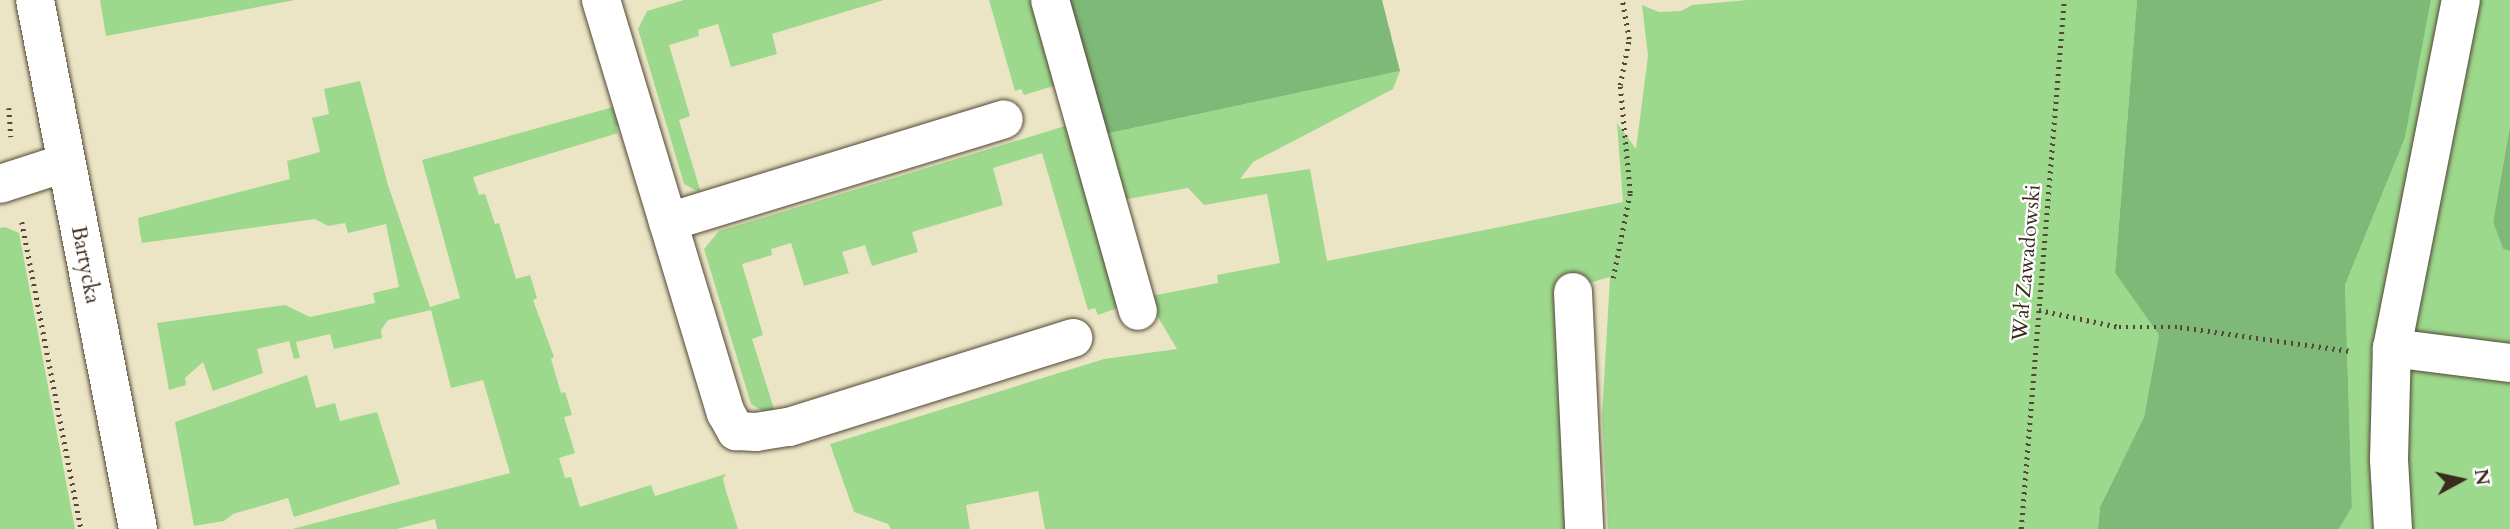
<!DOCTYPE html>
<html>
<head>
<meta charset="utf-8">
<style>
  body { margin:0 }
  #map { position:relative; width:2510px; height:529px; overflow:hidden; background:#ebe5c5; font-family:Cardo,serif }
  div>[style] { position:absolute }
  .green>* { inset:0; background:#9dd98d }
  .forest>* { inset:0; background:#7eb978 }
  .path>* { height:4.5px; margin-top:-2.25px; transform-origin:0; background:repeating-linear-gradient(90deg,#554637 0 2px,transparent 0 7px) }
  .roads { filter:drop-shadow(0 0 2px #554637) drop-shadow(0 0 2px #554637) }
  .minor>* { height:38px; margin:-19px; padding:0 19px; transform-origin:19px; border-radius:19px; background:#fff }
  span { translate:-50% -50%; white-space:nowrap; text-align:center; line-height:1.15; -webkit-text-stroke:5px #fff; paint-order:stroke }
  .street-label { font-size:21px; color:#3b2a1e }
  .north { position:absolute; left:2426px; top:445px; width:70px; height:70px; -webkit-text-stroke:5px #fff; paint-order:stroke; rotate:82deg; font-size:19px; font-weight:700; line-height:28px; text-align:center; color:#3b2a1e }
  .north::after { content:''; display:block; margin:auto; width:24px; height:32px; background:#3b2a1e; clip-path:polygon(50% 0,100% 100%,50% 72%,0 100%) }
</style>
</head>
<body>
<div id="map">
  <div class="green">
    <i style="clip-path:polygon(100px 0,295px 0,106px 36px)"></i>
    <i style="clip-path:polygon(684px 0,884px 0,772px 34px,777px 54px,731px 67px,718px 24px,698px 30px,699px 36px,669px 45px,690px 116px,679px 120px,701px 193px,684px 184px,638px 29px,647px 11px)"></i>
    <i style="clip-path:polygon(989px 0,1037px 0,1060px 84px,1024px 95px,1021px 89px,1015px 91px)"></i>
    <i style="clip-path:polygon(1748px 0,2137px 0,2115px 273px,2159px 335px,2144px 417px,2100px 507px,2098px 529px,1608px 529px,1602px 416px,1610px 277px,1557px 292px,1568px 529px,1045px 529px,1038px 491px,966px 505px,970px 529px,891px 529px,888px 524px,854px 512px,830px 444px,1104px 359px,1177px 349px,1146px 297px,1218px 283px,1217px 275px,1280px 263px,1267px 194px,1204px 205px,1188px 188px,1122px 200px,1105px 134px,1400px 71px,1393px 89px,1253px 162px,1240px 179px,1310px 169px,1327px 261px,1500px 227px,1623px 202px,1617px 123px,1636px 149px,1648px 56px,1642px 5px,1659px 12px,1681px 11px,1692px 5px)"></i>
    <i style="clip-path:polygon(2431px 0,2510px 0,2510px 126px,2493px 222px,2503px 249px,2510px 251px,2510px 529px,2339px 529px,2352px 507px,2345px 285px,2405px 138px)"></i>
    <i style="clip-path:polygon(360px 81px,388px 185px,430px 307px,460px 298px,422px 160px,617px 106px,623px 125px,616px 127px,618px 133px,473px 177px,479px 195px,485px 194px,495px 224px,499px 223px,516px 279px,530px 275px,537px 298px,533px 300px,554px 357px,551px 359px,561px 393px,565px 392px,572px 415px,564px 417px,575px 453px,559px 458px,565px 478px,571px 477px,580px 507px,651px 485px,655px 496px,726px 474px,723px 479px,726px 491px,738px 529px,437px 529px,435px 519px,397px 529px,292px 529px,510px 473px,483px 380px,451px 388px,431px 310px,388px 320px,381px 330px,382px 338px,334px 349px,330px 334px,296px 342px,300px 358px,294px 359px,289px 341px,257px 349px,263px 373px,213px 391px,203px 362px,185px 378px,186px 385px,169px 390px,157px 323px,285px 305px,310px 317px,375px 303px,373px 293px,399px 287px,386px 224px,348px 233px,345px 223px,328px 226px,315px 219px,142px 243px,140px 233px,138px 218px,290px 179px,287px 161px,320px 152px,312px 118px,329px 114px,324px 89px)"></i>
    <i style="clip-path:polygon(1072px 124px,1123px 306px,1098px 315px,1095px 308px,1088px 310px,1042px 153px,993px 168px,1003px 205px,912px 232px,918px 252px,872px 266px,865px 245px,842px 252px,849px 273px,804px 286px,791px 243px,771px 249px,772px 255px,742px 264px,763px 335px,752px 339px,775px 412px,768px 414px,751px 404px,704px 249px,719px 231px)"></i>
    <i style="clip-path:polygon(5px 227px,19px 233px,75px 529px,0 529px,0 228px)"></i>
    <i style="clip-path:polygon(307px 375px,316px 408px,335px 403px,340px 421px,377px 412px,400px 484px,294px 517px,288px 498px,233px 514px,224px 521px,194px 526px,175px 422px)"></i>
  </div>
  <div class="forest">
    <i style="clip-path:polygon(1067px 0,1382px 0,1400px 71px,1105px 134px)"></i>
    <i style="clip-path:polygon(2137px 0,2431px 0,2405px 138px,2345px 285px,2352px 507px,2339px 529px,2098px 529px,2100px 507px,2144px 417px,2159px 335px,2115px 273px)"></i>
    <i style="clip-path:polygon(2510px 126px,2510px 251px,2503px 249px,2493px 222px)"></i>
  </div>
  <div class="path">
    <i style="left:9px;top:108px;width:29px;rotate:86deg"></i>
    <i style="left:22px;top:222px;width:313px;rotate:79.1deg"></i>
    <i style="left:1613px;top:278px;width:87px;rotate:-78.7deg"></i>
    <i style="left:1630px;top:193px;width:108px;rotate:-95.3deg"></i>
    <i style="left:1620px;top:85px;width:47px;rotate:-78.9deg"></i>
    <i style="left:1629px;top:39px;width:40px;rotate:-100deg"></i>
    <i style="left:2039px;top:310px;width:82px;rotate:12deg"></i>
    <i style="left:2119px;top:327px;width:61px"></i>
    <i style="left:2180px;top:327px;width:172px;rotate:8deg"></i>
    <i style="left:2021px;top:529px;width:531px;rotate:-85.35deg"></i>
  </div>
  <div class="roads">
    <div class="minor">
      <i style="left:35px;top:0;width:539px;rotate:78.98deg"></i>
      <i style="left:601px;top:0;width:432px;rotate:73.2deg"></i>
      <i style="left:726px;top:413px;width:21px;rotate:61deg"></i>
      <i style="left:736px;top:431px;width:20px;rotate:3deg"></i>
      <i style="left:756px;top:432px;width:33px;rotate:-9deg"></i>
      <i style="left:789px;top:427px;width:298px;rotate:-17.4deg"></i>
      <i style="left:1050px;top:0;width:323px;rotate:74.2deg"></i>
      <i style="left:0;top:184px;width:68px;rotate:-17.9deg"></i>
      <i style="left:668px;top:222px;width:351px;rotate:-17deg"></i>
      <i style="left:1573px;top:292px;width:237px;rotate:87.3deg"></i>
      <i style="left:2392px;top:348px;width:119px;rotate:7.2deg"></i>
      <i style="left:2393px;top:529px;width:70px;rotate:-93.3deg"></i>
      <i style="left:2389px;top:459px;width:111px;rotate:-88.5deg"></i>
      <i style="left:2392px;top:348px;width:355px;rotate:-78.8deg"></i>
    </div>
  </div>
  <div class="street-label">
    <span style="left:2027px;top:263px;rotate:-85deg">Wał Zawadowski</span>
    <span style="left:85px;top:265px;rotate:79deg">Bartycka</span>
  </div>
  <div class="north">N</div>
</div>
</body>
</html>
